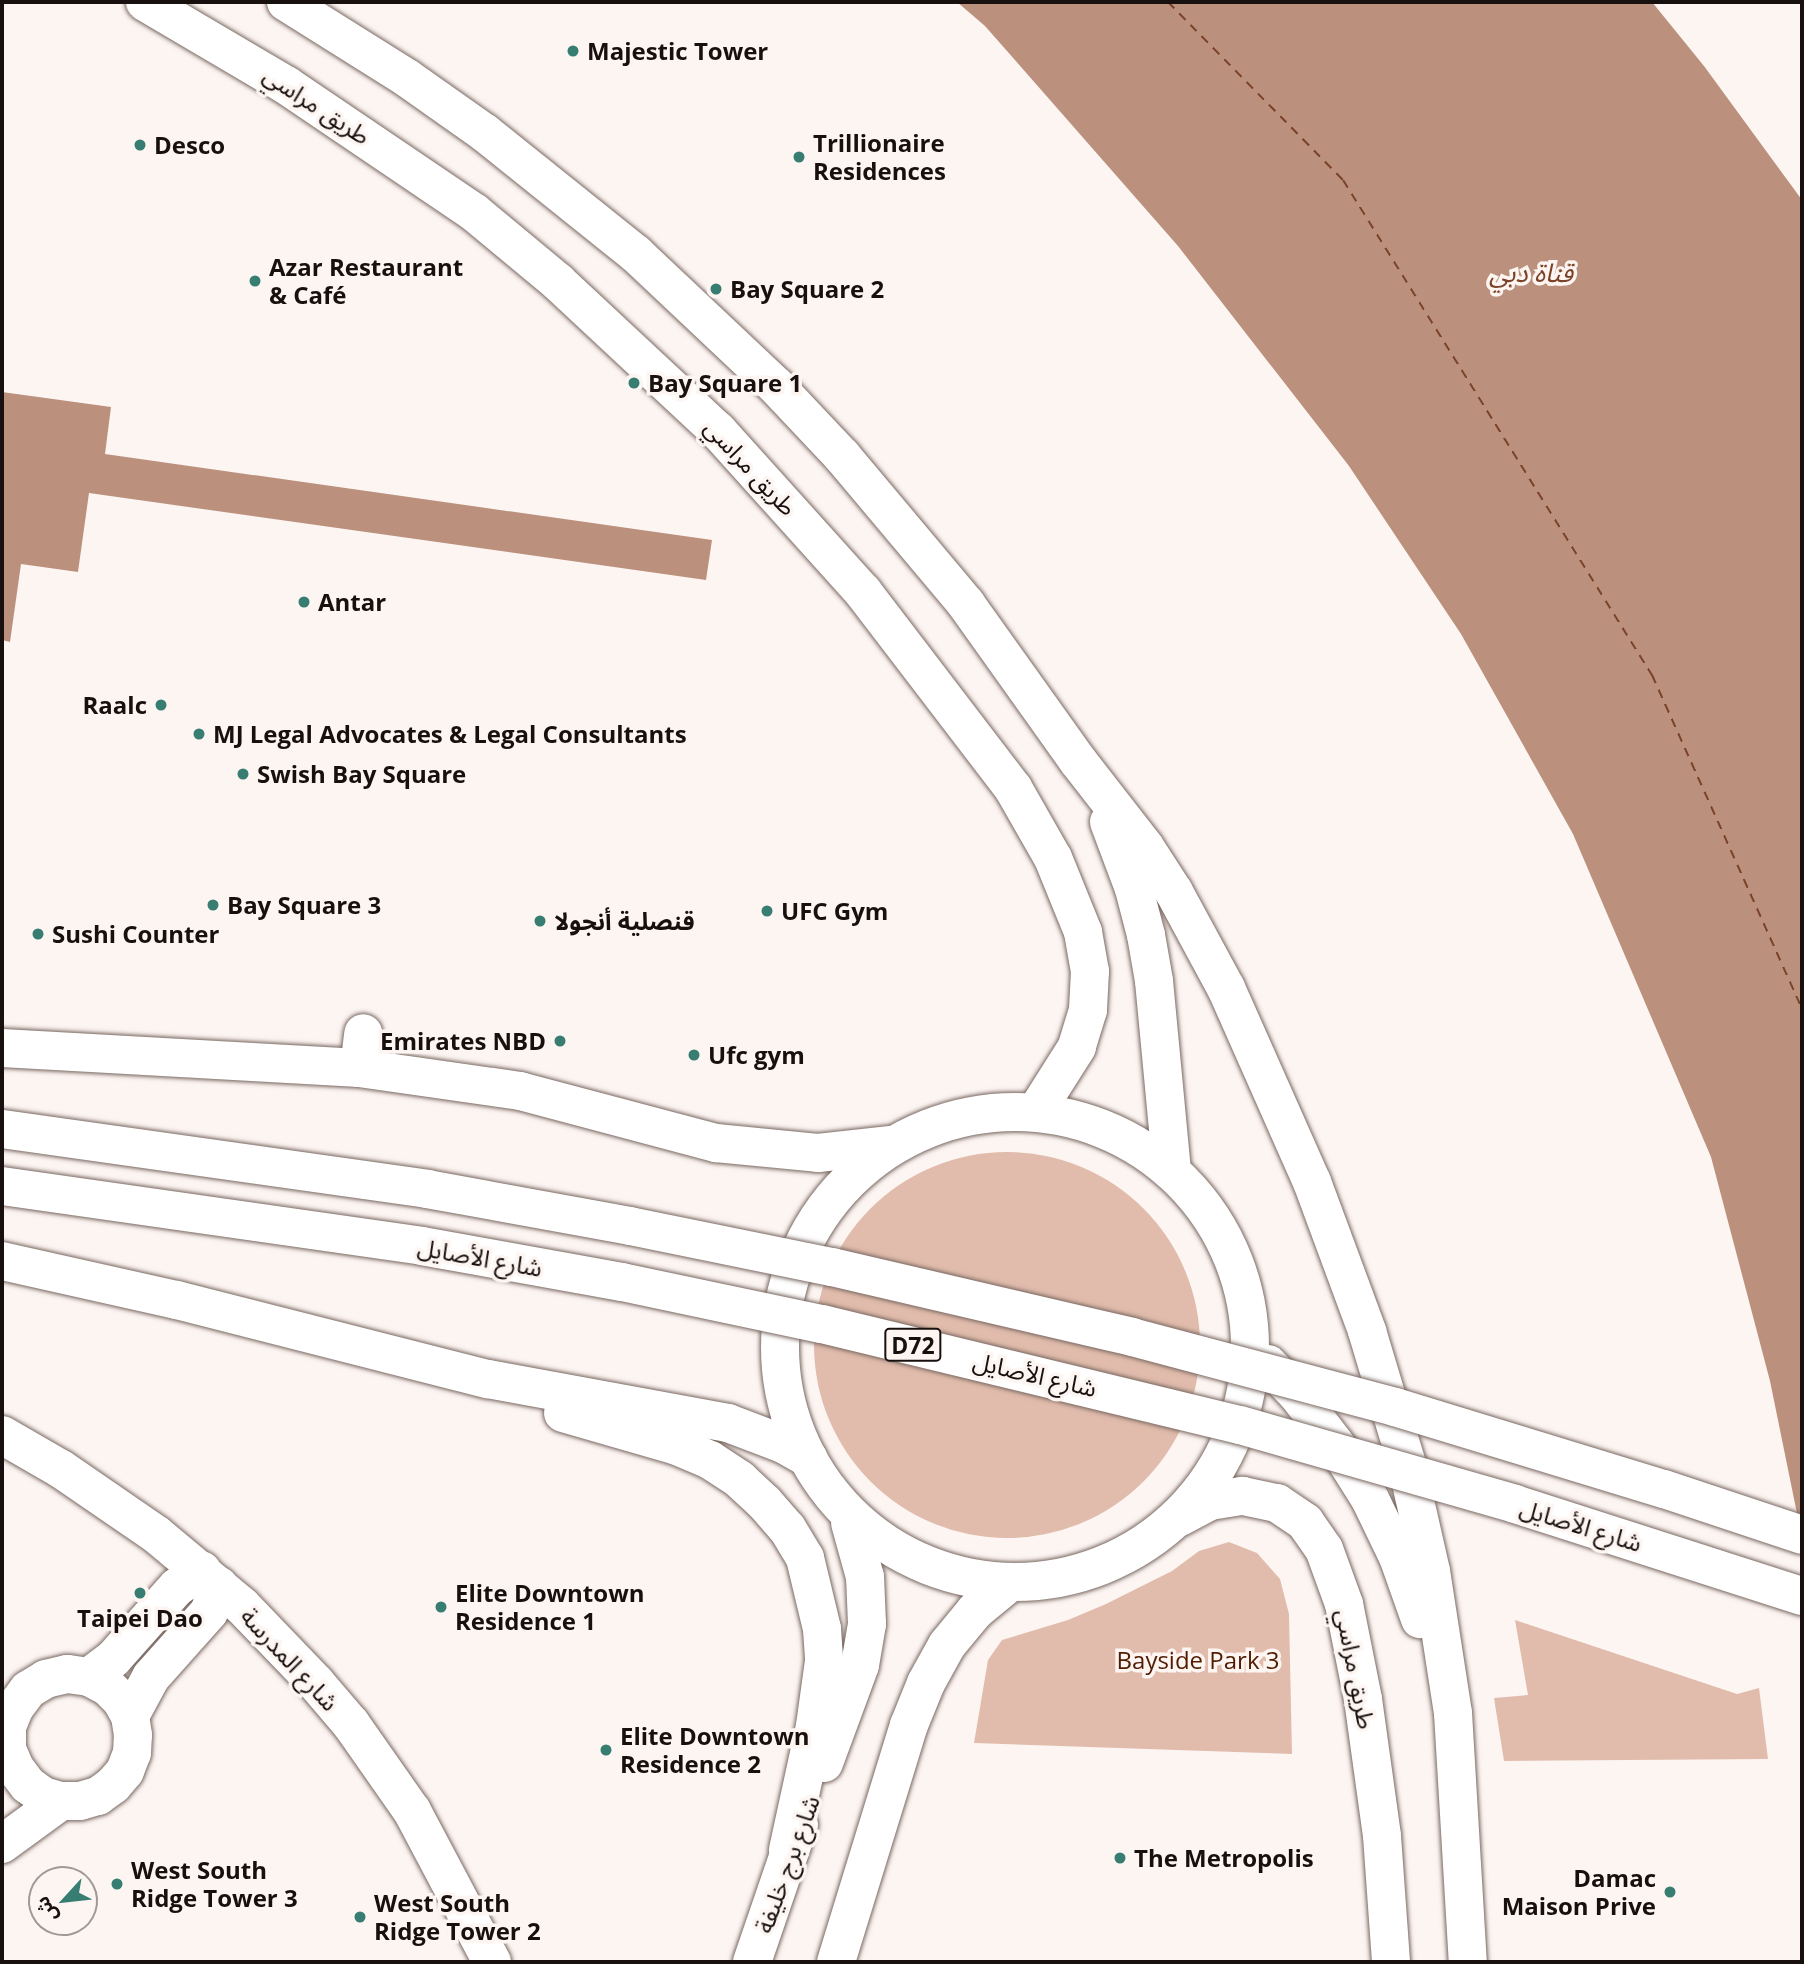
<!DOCTYPE html>
<html>
<head>
<meta charset="utf-8">
<style>
  body { margin:0 }
  #map { position:relative; width:1804px; height:1964px; overflow:hidden; background:#fdf5f2; font-family:"Open Sans","Noto Sans Arabic",sans-serif }
  div>[style] { position:absolute }
  .green>* { inset:0; background:#e1bcac }
  .round { border-radius:50% }
  .water>* { inset:0; background:#bb917e }
  .ferry>* { height:2px; margin-top:-1px; transform-origin:0; background:repeating-linear-gradient(90deg,#7b4227 0 9px,transparent 0 16px) }
  .roads { filter:drop-shadow(0 0 2px #796861) drop-shadow(0 0 2px #796861) }
  .minor>* { height:38px; margin:-19px; padding:0 19px; transform-origin:19px; border-radius:19px; background:#fff }
  .major>* { height:38px; margin:-19px; padding:0 19px; transform-origin:19px; border-radius:19px; background:#fff }
  .major>.ring { margin:-19px; padding:0; box-sizing:content-box; background:none; border:38px solid #fff; border-radius:50% }
  .bridges { filter:drop-shadow(0 0 2px #796861) drop-shadow(0 0 2px #796861) }
  .major-bridge>* { height:38px; margin:-19px; padding:0 19px; transform-origin:19px; border-radius:19px; background:#fff }
  .dots>* { width:19px; height:19px; translate:-50% -50%; box-sizing:border-box; border:4px solid #fdf5f2; border-radius:50% }
  span { translate:-50% -50%; white-space:nowrap; text-align:center; line-height:1.15; -webkit-text-stroke:7px #fdf5f2; paint-order:stroke }
  .shield-label span { padding:2px 5px; background:#fdf5f2; border:2px solid; border-radius:5px; -webkit-text-stroke-width:0 }
  .shield-label { font-size:23px; color:#17100e; font-weight:700 }
  .poi-label { font-size:24px; color:#17100e; font-weight:700 }
  .left { translate:0 -50%; text-align:left }
  .right { translate:-100% -50%; text-align:right }
  .street-label { font-size:24px; color:#17100e }
  .park-label { font-size:24px; color:#511c00 }
  .water-label { font-size:26px; color:#7b4227; font-style:italic }
  .frame { position:absolute; inset:0; border:4px solid #17100e; pointer-events:none }
  .north { position:absolute; left:28px; top:1866px; width:70px; height:70px; box-sizing:border-box; background:#fdf5f2; border:2px solid #a19997; border-radius:50%; rotate:243deg; font-size:19px; font-weight:700; line-height:28px; text-align:center; color:#17100e }
  .north::after { content:''; display:block; margin:auto; width:24px; height:32px; background:#377d72; clip-path:polygon(50% 0,100% 100%,50% 72%,0 100%) }
</style>
</head>
<body>
<div id="map">
  <div class="green">
    <i class="round" style="left:814px;top:1152px;width:386px;height:386px"></i>
    <i style="clip-path:polygon(1229px 1542px,1257px 1553px,1280px 1579px,1289px 1614px,1292px 1754px,974px 1743px,988px 1660px,1002px 1640px,1068px 1620px,1106px 1604px,1172px 1571px,1199px 1551px)"></i>
    <i style="clip-path:polygon(1515px 1620px,1737px 1694px,1759px 1688px,1768px 1759px,1504px 1761px,1494px 1698px,1528px 1695px)"></i>
  </div>
  <div class="water">
    <i style="clip-path:polygon(957px 2px,1652px 2px,1704px 66px,1802px 200px,1802px 1538px,1770px 1381px,1711px 1157px,1573px 834px,1461px 634px,1349px 466px,1178px 246px,985px 26px)"></i>
    <i style="clip-path:polygon(2px 392px,111px 407px,105px 454px,712px 540px,706px 580px,89px 493px,78px 572px,21px 564px,10px 642px,2px 640px)"></i>
  </div>
  <div class="ferry">
    <i style="left:1168px;top:2px;width:250px;rotate:45.5deg"></i>
    <i style="left:1343px;top:180px;width:584px;rotate:58.03deg"></i>
    <i style="left:1652px;top:675px;width:365px;rotate:65.8deg"></i>
  </div>
  <div class="roads">
    <div class="minor">
      <i style="left:2px;top:1048px;width:358px;rotate:3.2deg"></i>
      <i style="left:359px;top:1068px;width:163px;rotate:8.1deg"></i>
      <i style="left:520px;top:1091px;width:203px;rotate:14.9deg"></i>
      <i style="left:716px;top:1143px;width:102px;rotate:5.6deg"></i>
      <i style="left:818px;top:1153px;width:71px;rotate:-6.4deg"></i>
      <i style="left:359px;top:1068px;width:35px;rotate:-83deg"></i>
      <i style="left:2px;top:1261px;width:179px;rotate:12.6deg"></i>
      <i style="left:177px;top:1300px;width:321px;rotate:14.3deg"></i>
      <i style="left:488px;top:1379px;width:244px;rotate:10.4deg"></i>
      <i style="left:728px;top:1423px;width:59px;rotate:20.9deg"></i>
      <i style="left:783px;top:1444px;width:29px;rotate:29deg"></i>
      <i style="left:563px;top:1413px;width:119px;rotate:16.1deg"></i>
      <i style="left:677px;top:1446px;width:36px;rotate:23deg"></i>
      <i style="left:710px;top:1460px;width:35px;rotate:33deg"></i>
      <i style="left:739px;top:1479px;width:34px;rotate:43deg"></i>
      <i style="left:764px;top:1502px;width:35px;rotate:49deg"></i>
      <i style="left:787px;top:1528px;width:35px;rotate:59deg"></i>
      <i style="left:805px;top:1558px;width:73px;rotate:76.5deg"></i>
      <i style="left:822px;top:1629px;width:32px;rotate:86deg"></i>
      <i style="left:824px;top:1661px;width:66px;rotate:97.9deg"></i>
      <i style="left:815px;top:1726px;width:127px;rotate:102.3deg"></i>
      <i style="left:2px;top:1435px;width:68px;rotate:30deg"></i>
      <i style="left:61px;top:1469px;width:116px;rotate:34.5deg"></i>
      <i style="left:157px;top:1535px;width:111px;rotate:39.9deg"></i>
      <i style="left:242px;top:1606px;width:107px;rotate:46.1deg"></i>
      <i style="left:316px;top:1683px;width:54px;rotate:49.5deg"></i>
      <i style="left:351px;top:1724px;width:106px;rotate:55deg"></i>
      <i style="left:412px;top:1811px;width:171px;rotate:62.1deg"></i>
      <i style="left:89px;top:1677px;width:30px;rotate:-37deg"></i>
      <i style="left:113px;top:1659px;width:96px;rotate:-48.4deg"></i>
      <i style="left:177px;top:1587px;width:30px;rotate:-33deg"></i>
      <i style="left:130px;top:1716px;width:44px;rotate:-61.7deg"></i>
      <i style="left:151px;top:1677px;width:87px;rotate:-48.3deg"></i>
      <i style="left:209px;top:1612px;width:28px;rotate:-69deg"></i>
      <i style="left:824px;top:1763px;width:104px;rotate:-69.8deg"></i>
      <i style="left:860px;top:1665px;width:42px;rotate:-80.3deg"></i>
      <i style="left:867px;top:1624px;width:47px;rotate:-92.4deg"></i>
      <i style="left:865px;top:1577px;width:56px;rotate:-105.5deg"></i>
      <i style="left:2px;top:1844px;width:73px;rotate:-36.1deg"></i>
      <i style="left:61px;top:1801px;width:19px"></i>
      <i style="left:80px;top:1801px;width:19px;rotate:-16deg"></i>
      <i style="left:98px;top:1796px;width:19px;rotate:-36deg"></i>
      <i style="left:113px;top:1785px;width:18px;rotate:-49deg"></i>
      <i style="left:125px;top:1771px;width:19px;rotate:-69deg"></i>
      <i style="left:132px;top:1753px;width:18px;rotate:-87deg"></i>
      <i style="left:133px;top:1735px;width:19px;rotate:-99deg"></i>
      <i style="left:130px;top:1716px;width:18px;rotate:-119deg"></i>
      <i style="left:121px;top:1700px;width:18px;rotate:-135deg"></i>
      <i style="left:108px;top:1687px;width:21px;rotate:-152deg"></i>
      <i style="left:89px;top:1677px;width:22px;rotate:-172deg"></i>
      <i style="left:67px;top:1674px;width:22px;rotate:167deg"></i>
      <i style="left:46px;top:1679px;width:21px;rotate:149deg"></i>
      <i style="left:28px;top:1690px;width:21px;rotate:127deg"></i>
      <i style="left:15px;top:1707px;width:22px;rotate:112deg"></i>
      <i style="left:7px;top:1727px;width:22px;rotate:90deg"></i>
      <i style="left:7px;top:1749px;width:21px;rotate:67deg"></i>
      <i style="left:15px;top:1768px;width:21px;rotate:53deg"></i>
      <i style="left:28px;top:1785px;width:19px;rotate:36deg"></i>
      <i style="left:43px;top:1796px;width:19px;rotate:16deg"></i>
      <i style="left:752px;top:1962px;width:145px;rotate:-71.1deg"></i>
      <i style="left:836px;top:1962px;width:248px;rotate:-72.9deg"></i>
      <i style="left:909px;top:1725px;width:45px;rotate:-68deg"></i>
      <i style="left:926px;top:1683px;width:43px;rotate:-61.1deg"></i>
      <i style="left:947px;top:1645px;width:44px;rotate:-50.5deg"></i>
      <i style="left:975px;top:1611px;width:44px;rotate:-39.5deg"></i>
    </div>
    <div class="major">
      <i style="left:145px;top:2px;width:164px;rotate:30.5deg"></i>
      <i style="left:286px;top:85px;width:228px;rotate:34.1deg"></i>
      <i style="left:475px;top:213px;width:108px;rotate:39.7deg"></i>
      <i style="left:558px;top:282px;width:219px;rotate:43deg"></i>
      <i style="left:718px;top:431px;width:217px;rotate:48deg"></i>
      <i style="left:863px;top:592px;width:247px;rotate:52.6deg"></i>
      <i style="left:1013px;top:788px;width:81px;rotate:60.3deg"></i>
      <i style="left:1053px;top:858px;width:80px;rotate:67.9deg"></i>
      <i style="left:1083px;top:932px;width:40px;rotate:80deg"></i>
      <i style="left:1090px;top:971px;width:39px;rotate:93deg"></i>
      <i style="left:1088px;top:1010px;width:39px;rotate:107deg"></i>
      <i style="left:1077px;top:1047px;width:75px;rotate:122.4deg"></i>
      <i style="left:286px;top:2px;width:143px;rotate:32.1deg"></i>
      <i style="left:407px;top:78px;width:95px;rotate:35.2deg"></i>
      <i style="left:485px;top:133px;width:193px;rotate:38.7deg"></i>
      <i style="left:636px;top:254px;width:192px;rotate:43.3deg"></i>
      <i style="left:776px;top:386px;width:96px;rotate:46.7deg"></i>
      <i style="left:842px;top:456px;width:193px;rotate:50deg"></i>
      <i style="left:966px;top:604px;width:193px;rotate:54.5deg"></i>
      <i style="left:1078px;top:761px;width:109px;rotate:52.1deg"></i>
      <i style="left:1145px;top:847px;width:54px;rotate:57.2deg"></i>
      <i style="left:1174px;top:892px;width:109px;rotate:61.6deg"></i>
      <i style="left:1226px;top:988px;width:212px;rotate:66.1deg"></i>
      <i style="left:1312px;top:1182px;width:159px;rotate:69.7deg"></i>
      <i style="left:1367px;top:1331px;width:136px;rotate:73.3deg"></i>
      <i style="left:1406px;top:1461px;width:113px;rotate:77.2deg"></i>
      <i style="left:1431px;top:1571px;width:144px;rotate:81.2deg"></i>
      <i style="left:1453px;top:1713px;width:249px;rotate:86.6deg"></i>
      <i style="left:1109px;top:822px;width:72px;rotate:69.5deg"></i>
      <i style="left:1134px;top:889px;width:48px;rotate:75.4deg"></i>
      <i style="left:1146px;top:935px;width:47px;rotate:80.1deg"></i>
      <i style="left:1154px;top:981px;width:190px;rotate:84.6deg"></i>
      <i class="ring" style="left:780px;top:1112px;width:432px;height:432px"></i>
      <i style="left:1268px;top:1364px;width:42px;rotate:46deg"></i>
      <i style="left:1297px;top:1394px;width:64px;rotate:52.6deg"></i>
      <i style="left:1336px;top:1445px;width:64px;rotate:57.8deg"></i>
      <i style="left:1370px;top:1499px;width:64px;rotate:64.2deg"></i>
      <i style="left:1398px;top:1557px;width:66px;rotate:70.5deg"></i>
      <i style="left:1180px;top:1517px;width:34px;rotate:-28deg"></i>
      <i style="left:1210px;top:1501px;width:33px;rotate:-9deg"></i>
      <i style="left:1243px;top:1496px;width:35px;rotate:12deg"></i>
      <i style="left:1277px;top:1503px;width:34px;rotate:34deg"></i>
      <i style="left:1305px;top:1522px;width:33px;rotate:55deg"></i>
      <i style="left:1324px;top:1549px;width:59px;rotate:70deg"></i>
      <i style="left:1344px;top:1604px;width:97px;rotate:78.7deg"></i>
      <i style="left:1363px;top:1699px;width:138px;rotate:82.1deg"></i>
      <i style="left:1382px;top:1836px;width:126px;rotate:85.9deg"></i>
    </div>
  </div>
  <div class="bridges">
    <div class="major-bridge">
      <i style="left:2px;top:1129px;width:429px;rotate:8deg"></i>
      <i style="left:427px;top:1189px;width:206px;rotate:10.3deg"></i>
      <i style="left:630px;top:1226px;width:206px;rotate:11.5deg"></i>
      <i style="left:832px;top:1267px;width:308px;rotate:13.1deg"></i>
      <i style="left:1132px;top:1337px;width:272px;rotate:14.9deg"></i>
      <i style="left:1395px;top:1407px;width:281px;rotate:17deg"></i>
      <i style="left:1664px;top:1489px;width:145px;rotate:18.4deg"></i>
      <i style="left:2px;top:1186px;width:424px;rotate:8.1deg"></i>
      <i style="left:422px;top:1246px;width:203px;rotate:10.2deg"></i>
      <i style="left:622px;top:1282px;width:204px;rotate:11.9deg"></i>
      <i style="left:822px;top:1324px;width:430px;rotate:13.6deg"></i>
      <i style="left:1240px;top:1425px;width:286px;rotate:16deg"></i>
      <i style="left:1515px;top:1504px;width:301px;rotate:17.8deg"></i>
    </div>
  </div>
  <div class="dots">
    <i style="left:573px;top:51px;background:#377d72"></i>
    <i style="left:140px;top:145px;background:#377d72"></i>
    <i style="left:799px;top:157px;background:#377d72"></i>
    <i style="left:255px;top:281px;background:#377d72"></i>
    <i style="left:716px;top:289px;background:#377d72"></i>
    <i style="left:634px;top:383px;background:#377d72"></i>
    <i style="left:304px;top:602px;background:#377d72"></i>
    <i style="left:161px;top:705px;background:#377d72"></i>
    <i style="left:199px;top:734px;background:#377d72"></i>
    <i style="left:243px;top:774px;background:#377d72"></i>
    <i style="left:213px;top:905px;background:#377d72"></i>
    <i style="left:767px;top:911px;background:#377d72"></i>
    <i style="left:540px;top:921px;background:#377d72"></i>
    <i style="left:38px;top:934px;background:#377d72"></i>
    <i style="left:560px;top:1041px;background:#377d72"></i>
    <i style="left:694px;top:1055px;background:#377d72"></i>
    <i style="left:140px;top:1593px;background:#377d72"></i>
    <i style="left:441px;top:1607px;background:#377d72"></i>
    <i style="left:606px;top:1750px;background:#377d72"></i>
    <i style="left:1120px;top:1858px;background:#377d72"></i>
    <i style="left:117px;top:1884px;background:#377d72"></i>
    <i style="left:1670px;top:1892px;background:#377d72"></i>
    <i style="left:360px;top:1917px;background:#377d72"></i>
  </div>
  <div class="shield-label">
    <span style="left:913px;top:1345px">D72</span>
  </div>
  <div class="poi-label">
    <span class="left" style="left:587px;top:51px">Majestic Tower</span>
    <span class="left" style="left:813px;top:157px">Trillionaire<br>Residences</span>
    <span class="left" style="left:154px;top:145px">Desco</span>
    <span class="left" style="left:269px;top:281px">Azar Restaurant<br>&amp; Café</span>
    <span class="left" style="left:730px;top:289px">Bay Square 2</span>
    <span class="left" style="left:648px;top:383px">Bay Square 1</span>
    <span class="left" style="left:318px;top:602px">Antar</span>
    <span class="right" style="left:147px;top:705px">Raalc</span>
    <span class="left" style="left:213px;top:734px">MJ Legal Advocates &amp; Legal Consultants</span>
    <span class="left" style="left:257px;top:774px">Swish Bay Square</span>
    <span class="left" style="left:227px;top:905px">Bay Square 3</span>
    <span class="left" style="left:781px;top:911px">UFC Gym</span>
    <span class="left" style="left:554px;top:921px">قنصلية أنجولا</span>
    <span class="left" style="left:52px;top:934px">Sushi Counter</span>
    <span class="right" style="left:546px;top:1041px">Emirates NBD</span>
    <span class="left" style="left:708px;top:1055px">Ufc gym</span>
    <span class="left" style="left:455px;top:1607px">Elite Downtown<br>Residence 1</span>
    <span style="left:140px;top:1618px">Taipei Dao</span>
    <span class="left" style="left:620px;top:1750px">Elite Downtown<br>Residence 2</span>
    <span class="left" style="left:1134px;top:1858px">The Metropolis</span>
    <span class="left" style="left:131px;top:1884px">West South<br>Ridge Tower 3</span>
    <span class="right" style="left:1656px;top:1892px">Damac<br>Maison Prive</span>
    <span class="left" style="left:374px;top:1917px">West South<br>Ridge Tower 2</span>
  </div>
  <div class="street-label">
    <span style="left:317px;top:105px;rotate:33deg">طريق مراسي</span>
    <span style="left:751px;top:467px;rotate:47deg">طريق مراسي</span>
    <span style="left:480px;top:1257px;rotate:10deg">شارع الأصايل</span>
    <span style="left:1035px;top:1374px;rotate:13deg">شارع الأصايل</span>
    <span style="left:1581px;top:1525px;rotate:17deg">شارع الأصايل</span>
    <span style="left:290px;top:1659px;rotate:47deg">شارع المدرسة</span>
    <span style="left:1356px;top:1669px;rotate:79deg">طريق مراسي</span>
    <span style="left:787px;top:1864px;rotate:-70deg">شارع برج خليفة</span>
  </div>
  <div class="park-label">
    <span style="left:1198px;top:1660px">Bayside Park 3</span>
  </div>
  <div class="water-label">
    <span style="left:1531px;top:273px">قناة دبي</span>
  </div>
  <div class="frame"></div>
  <div class="north">ش</div>
</div>
</body>
</html>
